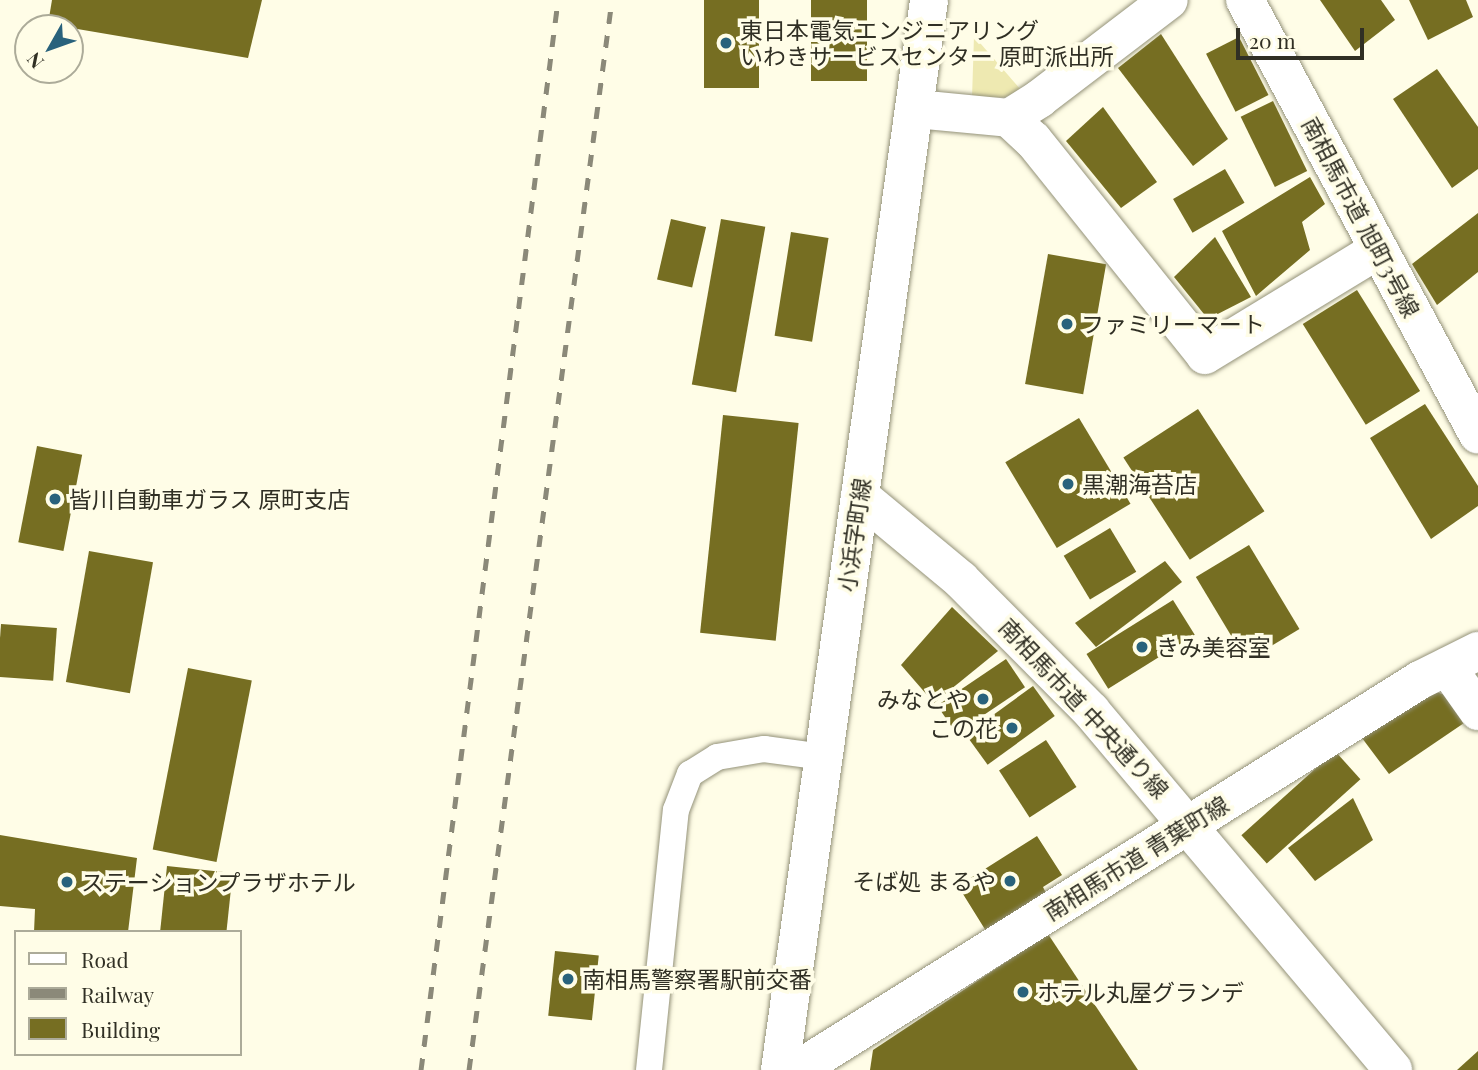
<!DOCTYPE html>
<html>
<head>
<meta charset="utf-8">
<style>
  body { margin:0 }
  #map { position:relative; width:1478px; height:1070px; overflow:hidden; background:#fffde7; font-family:"Playfair Display","Noto Sans JP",serif }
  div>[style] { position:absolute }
  .green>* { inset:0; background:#eee9b1 }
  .building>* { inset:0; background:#766e22; transform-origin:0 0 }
  .roads { filter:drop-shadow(0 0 2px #949279) drop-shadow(0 0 2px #949279) }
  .service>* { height:26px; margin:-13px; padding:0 13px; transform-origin:13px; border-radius:13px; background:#fff }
  .minor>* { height:38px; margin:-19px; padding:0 19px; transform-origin:19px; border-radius:19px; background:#fff }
  .secondary>* { height:38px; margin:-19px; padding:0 19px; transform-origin:19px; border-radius:19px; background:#fff }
  .rail>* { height:5px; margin-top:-2.5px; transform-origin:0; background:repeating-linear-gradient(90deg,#8b8979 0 12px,transparent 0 24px) }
  .dots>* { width:19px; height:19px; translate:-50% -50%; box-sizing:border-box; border:4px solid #fffde7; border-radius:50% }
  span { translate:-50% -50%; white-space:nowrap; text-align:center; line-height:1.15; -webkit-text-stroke:7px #fffde7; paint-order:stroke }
  .poi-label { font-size:23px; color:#302f24 }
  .left { translate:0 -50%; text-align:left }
  .right { translate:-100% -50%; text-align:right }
  .street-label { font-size:23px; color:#302f24 }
  .legend { position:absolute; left:14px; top:930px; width:228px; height:126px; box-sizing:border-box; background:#fffde7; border:2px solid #acab99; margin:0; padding:9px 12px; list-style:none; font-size:21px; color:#302f24 }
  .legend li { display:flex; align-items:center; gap:14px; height:35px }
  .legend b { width:35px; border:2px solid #acab99 }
  .north { position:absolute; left:14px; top:14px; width:70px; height:70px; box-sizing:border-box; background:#fffde7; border:2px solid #acab99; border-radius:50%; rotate:230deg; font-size:19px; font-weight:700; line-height:28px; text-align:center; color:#302f24 }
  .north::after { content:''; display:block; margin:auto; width:24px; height:32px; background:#29627c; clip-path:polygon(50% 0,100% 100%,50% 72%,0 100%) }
  .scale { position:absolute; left:1236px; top:28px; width:128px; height:32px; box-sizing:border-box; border:4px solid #302f24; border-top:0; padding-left:9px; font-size:21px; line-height:24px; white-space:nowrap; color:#302f24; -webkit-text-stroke:5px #fffde7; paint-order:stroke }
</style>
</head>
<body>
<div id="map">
  <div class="green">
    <i style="clip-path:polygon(974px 36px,1021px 90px,1005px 97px,972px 98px)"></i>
  </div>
  <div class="building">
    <i style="clip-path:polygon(52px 0,262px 0,248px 58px,48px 24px)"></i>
    <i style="left:704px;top:0;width:55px;height:88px"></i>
    <i style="left:811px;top:0;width:56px;height:81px"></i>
    <i style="clip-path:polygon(1320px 0,1381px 0,1395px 20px,1355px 51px)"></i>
    <i style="clip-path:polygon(1409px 0,1466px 0,1473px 17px,1428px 40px)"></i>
    <i style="clip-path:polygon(1161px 34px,1228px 139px,1193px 166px,1118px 68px)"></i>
    <i style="left:1239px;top:37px;width:65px;height:37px;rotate:63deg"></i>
    <i style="clip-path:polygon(1437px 69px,1478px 127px,1478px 169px,1452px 188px,1393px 99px)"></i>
    <i style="left:1273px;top:101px;width:78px;height:36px;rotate:64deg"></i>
    <i style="clip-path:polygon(1103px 107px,1157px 182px,1121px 208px,1066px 141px)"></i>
    <i style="left:1225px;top:169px;width:39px;height:60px;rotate:60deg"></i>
    <i style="clip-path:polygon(1310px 177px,1325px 204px,1302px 222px,1310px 250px,1256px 296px,1222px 231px)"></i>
    <i style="clip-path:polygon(1478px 213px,1478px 272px,1437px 305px,1412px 264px)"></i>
    <i style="left:671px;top:219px;width:36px;height:62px;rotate:13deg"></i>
    <i style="left:721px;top:219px;width:45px;height:168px;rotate:10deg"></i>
    <i style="left:791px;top:232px;width:38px;height:105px;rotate:9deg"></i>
    <i style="clip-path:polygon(1215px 237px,1251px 297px,1208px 319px,1174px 277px)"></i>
    <i style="left:1048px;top:254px;width:59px;height:132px;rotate:10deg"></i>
    <i style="left:1357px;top:290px;width:119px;height:64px;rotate:58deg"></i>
    <i style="clip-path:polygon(1425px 404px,1478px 486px,1478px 506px,1431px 539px,1370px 438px)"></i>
    <i style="left:1198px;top:409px;width:122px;height:89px;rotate:57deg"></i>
    <i style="left:723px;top:415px;width:76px;height:219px;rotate:6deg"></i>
    <i style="left:1079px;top:418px;width:100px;height:86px;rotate:59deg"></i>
    <i style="left:37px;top:446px;width:46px;height:98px;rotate:11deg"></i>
    <i style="left:1110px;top:528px;width:51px;height:54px;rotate:59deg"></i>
    <i style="left:1249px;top:545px;width:98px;height:62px;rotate:59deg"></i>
    <i style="left:89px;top:551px;width:65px;height:133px;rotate:10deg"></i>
    <i style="clip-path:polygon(1165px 561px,1182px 582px,1096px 647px,1075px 623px)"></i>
    <i style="left:1173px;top:600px;width:41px;height:102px;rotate:58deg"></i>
    <i style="clip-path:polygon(952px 607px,998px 651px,934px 703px,901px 665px)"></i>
    <i style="left:1px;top:624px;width:56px;height:53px;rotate:4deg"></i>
    <i style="left:1006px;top:659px;width:34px;height:83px;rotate:56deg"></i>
    <i style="left:188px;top:668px;width:65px;height:185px;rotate:11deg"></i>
    <i style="left:1033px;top:686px;width:37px;height:83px;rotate:54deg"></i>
    <i style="clip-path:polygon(1429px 689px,1450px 697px,1467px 721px,1389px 774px,1359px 734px)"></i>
    <i style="left:1046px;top:740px;width:56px;height:56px;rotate:57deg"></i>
    <i style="left:1335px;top:751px;width:38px;height:126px;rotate:48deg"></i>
    <i style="clip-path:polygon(1353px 798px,1373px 840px,1315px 881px,1288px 848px)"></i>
    <i style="clip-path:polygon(0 835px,137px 858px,128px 932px,34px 932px,35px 909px,0 906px)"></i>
    <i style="clip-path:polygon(1037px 836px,1062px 875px,1043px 887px,1046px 893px,986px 931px,958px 886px)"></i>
    <i style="left:167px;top:866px;width:66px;height:66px;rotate:6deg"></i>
    <i style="clip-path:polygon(1048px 934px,1138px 1070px,870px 1070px,873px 1050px)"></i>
    <i style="left:555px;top:951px;width:44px;height:65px;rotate:6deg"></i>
    <i style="clip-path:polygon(1478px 1051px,1478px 1070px,1457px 1070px)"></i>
  </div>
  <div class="roads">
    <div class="service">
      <i style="left:649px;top:1070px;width:261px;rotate:-84.1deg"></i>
      <i style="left:676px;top:810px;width:39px;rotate:-69deg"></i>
      <i style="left:690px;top:774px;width:32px;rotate:-32deg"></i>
      <i style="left:717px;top:757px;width:48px;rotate:-9.7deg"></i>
      <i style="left:764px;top:749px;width:61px;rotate:7.6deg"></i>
    </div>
    <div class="minor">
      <i style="left:1245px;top:0;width:493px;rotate:61.8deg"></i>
      <i style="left:916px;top:109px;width:93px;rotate:5.5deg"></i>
      <i style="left:1009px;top:118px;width:33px;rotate:43deg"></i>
      <i style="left:1033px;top:140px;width:275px;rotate:51.3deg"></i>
      <i style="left:1205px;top:355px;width:202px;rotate:-31.3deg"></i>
      <i style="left:1009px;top:118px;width:36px;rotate:-32deg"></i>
      <i style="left:1039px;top:99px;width:163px;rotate:-37.3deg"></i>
      <i style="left:860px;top:496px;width:131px;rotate:39.7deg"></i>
      <i style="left:961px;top:580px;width:185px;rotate:45.2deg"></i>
      <i style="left:1091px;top:711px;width:469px;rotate:49.9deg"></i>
      <i style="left:1447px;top:667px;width:54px;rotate:54.8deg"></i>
      <i style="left:797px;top:1070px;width:735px;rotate:-32.05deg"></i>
      <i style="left:1420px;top:680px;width:65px;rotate:-26.6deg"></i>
    </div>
    <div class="secondary">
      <i style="left:780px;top:1070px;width:1080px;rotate:-82.07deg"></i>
    </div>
  </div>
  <div class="rail">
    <i style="left:421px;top:1070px;width:1079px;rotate:-82.7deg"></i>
    <i style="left:469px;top:1070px;width:1080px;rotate:-82.39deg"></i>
  </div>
  <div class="dots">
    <i style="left:726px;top:43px;background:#29627c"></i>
    <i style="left:1067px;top:324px;background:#29627c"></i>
    <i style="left:1068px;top:484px;background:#29627c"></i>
    <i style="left:55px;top:499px;background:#29627c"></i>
    <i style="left:1142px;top:647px;background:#29627c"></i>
    <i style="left:983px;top:699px;background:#29627c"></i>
    <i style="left:1012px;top:728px;background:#29627c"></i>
    <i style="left:1010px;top:881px;background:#29627c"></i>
    <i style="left:67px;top:882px;background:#29627c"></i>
    <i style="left:568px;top:979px;background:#29627c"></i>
    <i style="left:1023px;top:992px;background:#29627c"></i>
  </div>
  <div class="poi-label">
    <span class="left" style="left:740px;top:43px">東日本電気エンジニアリング<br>いわきサービスセンター 原町派出所</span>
    <span class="left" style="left:1081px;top:324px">ファミリーマート</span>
    <span class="left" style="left:1082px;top:484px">黒潮海苔店</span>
    <span class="left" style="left:69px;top:499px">皆川自動車ガラス 原町支店</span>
    <span class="left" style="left:1156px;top:647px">きみ美容室</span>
    <span class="right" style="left:969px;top:699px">みなとや</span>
    <span class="right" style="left:998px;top:728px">この花</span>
    <span class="right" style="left:996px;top:881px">そば処 まるや</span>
    <span class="left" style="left:81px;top:882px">ステーションプラザホテル</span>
    <span class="left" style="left:582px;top:979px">南相馬警察署駅前交番</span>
    <span class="left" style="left:1037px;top:992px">ホテル丸屋グランデ</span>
  </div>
  <div class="street-label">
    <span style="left:1361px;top:217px;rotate:62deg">南相馬市道 旭町3号線</span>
    <span style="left:854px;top:535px;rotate:-82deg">小浜字町線</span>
    <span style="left:1084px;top:708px;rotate:47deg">南相馬市道 中央通り線</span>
    <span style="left:1136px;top:858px;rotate:-32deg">南相馬市道 青葉町線</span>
  </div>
  <ul class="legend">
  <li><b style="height:9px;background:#fff"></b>Road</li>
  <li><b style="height:9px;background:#8b8979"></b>Railway</li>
  <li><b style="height:19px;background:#766e22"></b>Building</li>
  </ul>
  <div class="north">N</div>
  <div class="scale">20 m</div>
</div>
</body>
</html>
